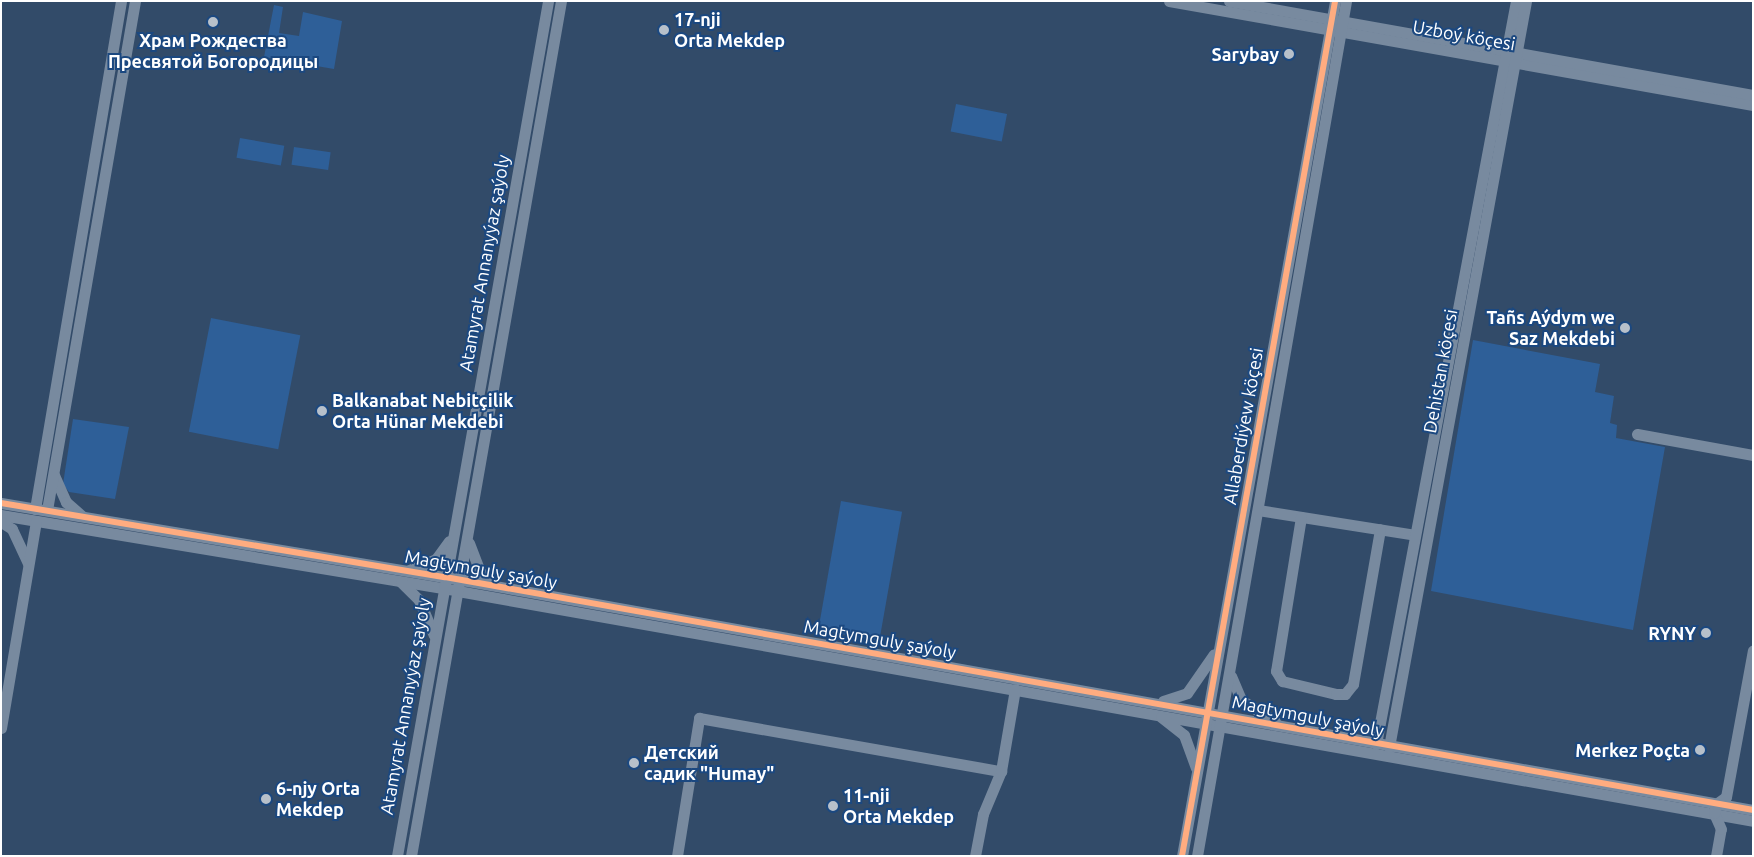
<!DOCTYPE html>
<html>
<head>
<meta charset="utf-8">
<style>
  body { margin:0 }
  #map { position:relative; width:1754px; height:857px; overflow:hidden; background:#324b69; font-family:Ubuntu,sans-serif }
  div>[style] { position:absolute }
  .green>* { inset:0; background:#2e5f98; transform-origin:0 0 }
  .minor>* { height:11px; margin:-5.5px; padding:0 5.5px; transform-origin:5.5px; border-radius:5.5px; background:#788a9f }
  .cycleway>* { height:6px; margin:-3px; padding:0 3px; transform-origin:3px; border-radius:3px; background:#ffac80 }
  .dots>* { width:14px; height:14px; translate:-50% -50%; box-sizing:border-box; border:2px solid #1b4880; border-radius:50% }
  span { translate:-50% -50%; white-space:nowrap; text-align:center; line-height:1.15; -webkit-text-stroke:4px #1b4880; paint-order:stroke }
  .poi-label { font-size:18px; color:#fff; font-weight:700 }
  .left { translate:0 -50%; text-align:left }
  .right { translate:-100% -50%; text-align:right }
  .street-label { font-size:18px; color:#fff }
  .frame { position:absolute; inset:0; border:2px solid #fff; pointer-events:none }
</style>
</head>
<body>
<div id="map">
  <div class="green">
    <i style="clip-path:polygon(274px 5px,283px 7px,279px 33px,299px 36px,303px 12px,342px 21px,334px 69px,264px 57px)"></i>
    <i style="left:956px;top:104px;width:52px;height:28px;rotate:11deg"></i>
    <i style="left:240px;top:138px;width:45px;height:20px;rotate:10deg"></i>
    <i style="left:294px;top:147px;width:37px;height:18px;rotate:8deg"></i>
    <i style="left:211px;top:318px;width:91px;height:116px;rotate:11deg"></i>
    <i style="clip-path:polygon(1473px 340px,1600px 364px,1595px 392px,1614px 396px,1610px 423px,1617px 425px,1616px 438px,1665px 447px,1633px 630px,1431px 591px)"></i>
    <i style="clip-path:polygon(73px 419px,129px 427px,115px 499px,69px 492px,63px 484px)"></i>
    <i style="left:841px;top:501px;width:62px;height:131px;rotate:10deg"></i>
  </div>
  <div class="minor">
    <i style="left:1169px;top:1px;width:593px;rotate:10.1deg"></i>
    <i style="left:1229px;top:1px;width:532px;rotate:10.17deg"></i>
    <i style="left:1637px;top:434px;width:118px;rotate:10.3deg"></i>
    <i style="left:54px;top:475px;width:30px;rotate:66deg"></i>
    <i style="left:66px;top:502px;width:21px;rotate:41deg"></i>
    <i style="left:1px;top:503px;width:450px;rotate:9.5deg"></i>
    <i style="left:445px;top:577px;width:1329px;rotate:10.1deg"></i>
    <i style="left:35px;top:509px;width:515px;rotate:-80.39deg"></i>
    <i style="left:47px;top:510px;width:517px;rotate:-80.19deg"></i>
    <i style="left:1258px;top:510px;width:159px;rotate:9deg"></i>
    <i style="left:1px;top:515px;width:463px;rotate:9.4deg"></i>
    <i style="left:458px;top:591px;width:1315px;rotate:10.07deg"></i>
    <i style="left:1301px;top:517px;width:156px;rotate:99.2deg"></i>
    <i style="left:1276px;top:671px;width:12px;rotate:59deg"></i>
    <i style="left:1282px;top:681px;width:56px;rotate:13.5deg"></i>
    <i style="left:1336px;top:694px;width:9px"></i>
    <i style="left:1345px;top:694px;width:13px;rotate:-51deg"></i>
    <i style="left:1353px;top:684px;width:157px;rotate:-80.1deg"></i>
    <i style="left:1px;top:522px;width:13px;rotate:32deg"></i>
    <i style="left:12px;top:529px;width:38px;rotate:65deg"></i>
    <i style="left:469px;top:543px;width:31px;rotate:69deg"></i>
    <i style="left:480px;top:572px;width:20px;rotate:41deg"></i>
    <i style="left:409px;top:570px;width:29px;rotate:-22deg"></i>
    <i style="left:436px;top:559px;width:22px;rotate:-54deg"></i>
    <i style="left:401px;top:582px;width:25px;rotate:45deg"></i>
    <i style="left:419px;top:600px;width:38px;rotate:67deg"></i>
    <i style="left:1231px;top:676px;width:26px;rotate:67deg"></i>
    <i style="left:1241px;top:700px;width:40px;rotate:32deg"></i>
    <i style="left:1163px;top:701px;width:25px;rotate:-18deg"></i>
    <i style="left:1187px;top:693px;width:47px;rotate:-55.3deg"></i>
    <i style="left:1161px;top:717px;width:29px;rotate:38deg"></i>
    <i style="left:1184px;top:735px;width:35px;rotate:70deg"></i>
    <i style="left:1px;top:728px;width:210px;rotate:-80.4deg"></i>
    <i style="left:1376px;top:744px;width:756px;rotate:-79.33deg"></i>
    <i style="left:1389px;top:747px;width:758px;rotate:-79.59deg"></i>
    <i style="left:397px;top:856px;width:868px;rotate:-79.98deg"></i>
    <i style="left:411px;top:856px;width:868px;rotate:-80.05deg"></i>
    <i style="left:677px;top:856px;width:140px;rotate:-80.9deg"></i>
    <i style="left:699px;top:718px;width:307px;rotate:10deg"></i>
    <i style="left:975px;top:856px;width:43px;rotate:-79.2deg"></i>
    <i style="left:983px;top:814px;width:47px;rotate:-67.3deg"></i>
    <i style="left:1001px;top:771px;width:83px;rotate:-80.3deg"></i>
    <i style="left:1182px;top:856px;width:869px;rotate:-79.85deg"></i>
    <i style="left:1197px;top:856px;width:868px;rotate:-80.11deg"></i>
    <i style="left:1716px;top:856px;width:27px;rotate:-80deg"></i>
    <i style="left:1721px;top:829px;width:17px;rotate:-114deg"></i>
    <i style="left:1714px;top:813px;width:9px;rotate:-77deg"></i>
    <i style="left:1716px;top:804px;width:12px;rotate:-35deg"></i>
    <i style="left:1726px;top:797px;width:149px;rotate:-79.6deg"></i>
  </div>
  <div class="cycleway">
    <i style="left:1px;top:503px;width:450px;rotate:9.5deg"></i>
    <i style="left:445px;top:577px;width:1329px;rotate:10.1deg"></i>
    <i style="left:1182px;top:856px;width:869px;rotate:-79.85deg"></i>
  </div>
  <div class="dots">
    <i style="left:213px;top:22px;background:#b7c0ca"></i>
    <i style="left:664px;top:30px;background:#b7c0ca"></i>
    <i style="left:1289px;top:54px;background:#b7c0ca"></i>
    <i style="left:1625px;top:328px;background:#b7c0ca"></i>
    <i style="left:322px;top:411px;background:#b7c0ca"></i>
    <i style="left:1706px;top:633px;background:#b7c0ca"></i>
    <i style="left:1700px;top:750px;background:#b7c0ca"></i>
    <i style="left:634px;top:763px;background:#b7c0ca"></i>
    <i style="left:266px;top:799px;background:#b7c0ca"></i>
    <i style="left:833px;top:806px;background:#b7c0ca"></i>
  </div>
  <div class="poi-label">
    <span class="left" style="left:674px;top:30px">17-nji<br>Orta Mekdep</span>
    <span style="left:213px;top:51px">Храм Рождества<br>Пресвятой Богородицы</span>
    <span class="right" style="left:1279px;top:54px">Sarybay</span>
    <span class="right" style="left:1615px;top:328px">Tañs Aýdym we<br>Saz Mekdebi</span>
    <span class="left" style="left:332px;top:411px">Balkanabat Nebitçilik<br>Orta Hünar Mekdebi</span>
    <span class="right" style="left:1696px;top:633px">RYNY</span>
    <span class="right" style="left:1690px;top:750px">Merkez Poçta</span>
    <span class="left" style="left:644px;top:763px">Детский<br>садик "Humay"</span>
    <span class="left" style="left:276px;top:799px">6-njy Orta<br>Mekdep</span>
    <span class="left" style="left:843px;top:806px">11-nji<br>Orta Mekdep</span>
  </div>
  <div class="street-label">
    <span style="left:1464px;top:35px;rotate:10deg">Uzboý köçesi</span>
    <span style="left:484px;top:263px;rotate:-80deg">Atamyrat Annanyýaz şaýoly</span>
    <span style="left:1440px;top:371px;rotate:-80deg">Dehistan köçesi</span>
    <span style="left:1243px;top:426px;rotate:-80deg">Allaberdiýew köçesi</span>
    <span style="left:481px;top:569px;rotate:10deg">Magtymguly şaýoly</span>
    <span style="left:880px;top:639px;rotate:10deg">Magtymguly şaýoly</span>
    <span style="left:405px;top:706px;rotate:-80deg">Atamyrat Annanyýaz şaýoly</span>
    <span style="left:1308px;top:716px;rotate:11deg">Magtymguly şaýoly</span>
  </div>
  <div class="frame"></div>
</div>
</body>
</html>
